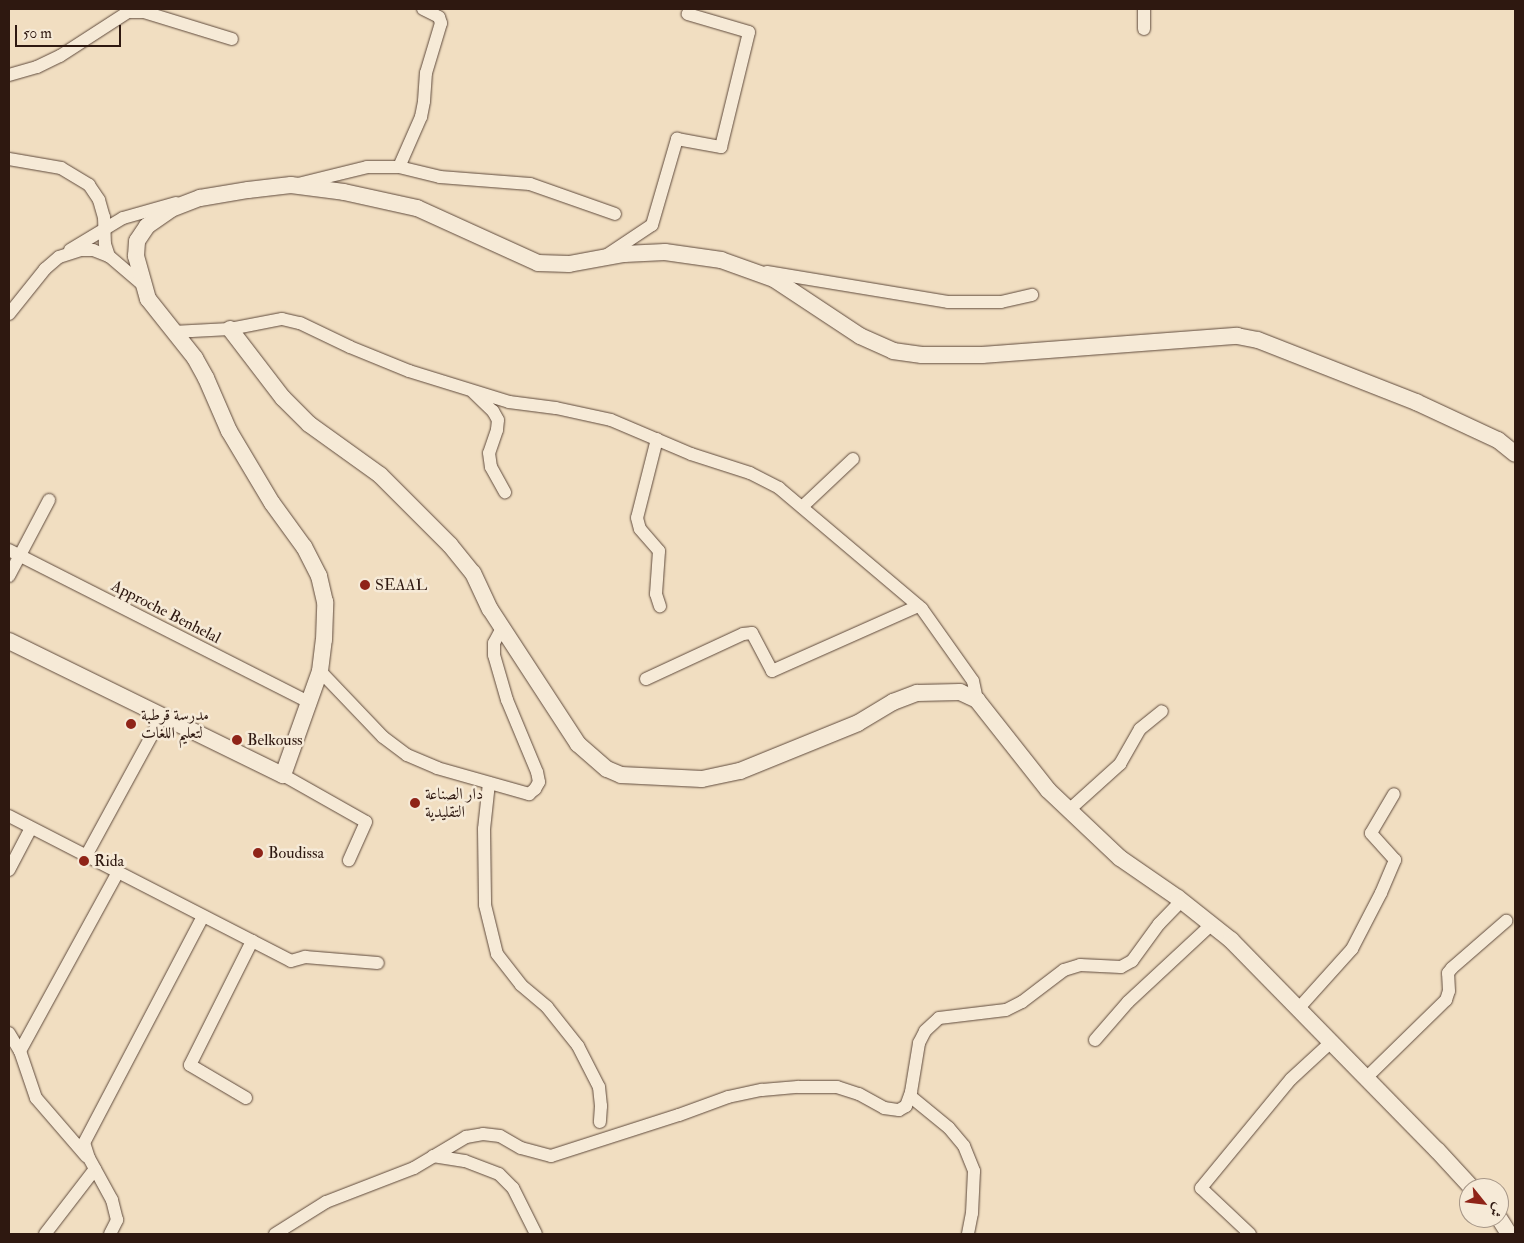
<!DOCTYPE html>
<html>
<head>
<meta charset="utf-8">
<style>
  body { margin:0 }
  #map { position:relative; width:1524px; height:1243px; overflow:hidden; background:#f1dec1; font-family:"IM FELL Double Pica",Amiri,serif }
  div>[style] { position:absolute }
  .roads { filter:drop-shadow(0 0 1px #5f4a3c) drop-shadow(0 0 1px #5f4a3c) }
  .minor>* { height:12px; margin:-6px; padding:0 6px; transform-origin:6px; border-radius:6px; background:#f6ead7 }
  .tertiary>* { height:16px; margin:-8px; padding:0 8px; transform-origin:8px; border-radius:8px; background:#f6ead7 }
  .dots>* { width:14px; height:14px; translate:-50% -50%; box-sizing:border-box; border:2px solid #f6ead7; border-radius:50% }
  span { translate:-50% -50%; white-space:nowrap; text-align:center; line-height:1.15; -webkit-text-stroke:5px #f6ead7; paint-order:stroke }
  .poi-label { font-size:16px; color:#2e1810 }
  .left { translate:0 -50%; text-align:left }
  .street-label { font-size:16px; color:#2e1810 }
  .frame { position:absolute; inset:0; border:10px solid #2e1810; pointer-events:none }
  .north { position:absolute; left:1459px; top:1178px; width:50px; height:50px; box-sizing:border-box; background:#f6ead7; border:1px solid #a69687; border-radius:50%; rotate:119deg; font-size:14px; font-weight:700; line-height:20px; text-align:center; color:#2e1810 }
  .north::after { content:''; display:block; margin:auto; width:18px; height:22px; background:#8f2418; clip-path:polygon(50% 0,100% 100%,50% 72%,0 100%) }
  .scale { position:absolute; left:15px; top:25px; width:106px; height:22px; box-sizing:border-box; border:2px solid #2e1810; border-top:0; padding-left:6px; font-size:15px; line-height:18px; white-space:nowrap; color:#2e1810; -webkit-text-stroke:4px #f6ead7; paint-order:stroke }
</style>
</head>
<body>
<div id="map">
  <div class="roads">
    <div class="minor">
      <i style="left:1144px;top:9px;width:20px;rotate:90deg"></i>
      <i style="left:9px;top:75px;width:29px;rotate:-16deg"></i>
      <i style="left:37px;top:67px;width:25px;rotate:-26deg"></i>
      <i style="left:60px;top:56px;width:81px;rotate:-32.9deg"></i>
      <i style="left:128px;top:12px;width:16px"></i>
      <i style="left:144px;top:12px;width:92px;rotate:17.1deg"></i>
      <i style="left:9px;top:159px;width:53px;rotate:9.8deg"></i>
      <i style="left:61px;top:168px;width:33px;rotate:31deg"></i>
      <i style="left:89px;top:185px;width:18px;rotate:56deg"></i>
      <i style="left:99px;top:200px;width:18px;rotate:74deg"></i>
      <i style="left:104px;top:217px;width:27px;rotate:88deg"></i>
      <i style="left:105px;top:244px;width:13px;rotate:72deg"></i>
      <i style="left:399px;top:167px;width:55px;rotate:-66.3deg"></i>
      <i style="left:421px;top:117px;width:16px;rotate:-79deg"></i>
      <i style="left:424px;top:101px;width:28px;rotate:-86deg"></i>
      <i style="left:426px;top:73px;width:52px;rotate:-73.3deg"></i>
      <i style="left:441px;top:23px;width:6px;rotate:-108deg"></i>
      <i style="left:439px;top:17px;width:18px;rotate:-153deg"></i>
      <i style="left:298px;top:184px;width:71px;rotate:-13.8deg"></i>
      <i style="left:367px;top:167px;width:32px"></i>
      <i style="left:399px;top:167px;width:42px;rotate:13.7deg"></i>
      <i style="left:440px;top:177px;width:90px;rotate:4.4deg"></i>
      <i style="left:530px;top:184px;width:90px;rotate:19.4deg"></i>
      <i style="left:70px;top:250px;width:62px;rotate:-31.1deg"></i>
      <i style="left:123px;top:218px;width:55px;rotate:-15.8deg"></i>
      <i style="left:607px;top:255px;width:54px;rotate:-33.7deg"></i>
      <i style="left:652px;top:225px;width:90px;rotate:-73.8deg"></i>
      <i style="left:677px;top:139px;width:45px;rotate:10.3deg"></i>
      <i style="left:721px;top:147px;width:118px;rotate:-76.3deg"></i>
      <i style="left:749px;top:32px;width:64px;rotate:-163.6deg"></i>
      <i style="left:767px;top:272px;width:183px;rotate:9.4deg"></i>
      <i style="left:948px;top:302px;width:53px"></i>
      <i style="left:1001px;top:302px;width:32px;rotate:-13deg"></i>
      <i style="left:9px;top:314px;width:58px;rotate:-51.3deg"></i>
      <i style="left:45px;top:269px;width:18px;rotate:-41deg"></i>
      <i style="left:59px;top:257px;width:22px;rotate:-18deg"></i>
      <i style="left:80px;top:250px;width:13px"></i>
      <i style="left:93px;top:250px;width:17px;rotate:21deg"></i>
      <i style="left:109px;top:256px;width:45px;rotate:40.5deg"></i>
      <i style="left:173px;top:332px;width:57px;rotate:-3deg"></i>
      <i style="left:230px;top:329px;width:53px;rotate:-10.9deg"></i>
      <i style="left:282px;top:319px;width:18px;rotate:13deg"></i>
      <i style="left:300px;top:323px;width:55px;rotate:25.6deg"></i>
      <i style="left:350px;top:347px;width:64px;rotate:22.1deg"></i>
      <i style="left:409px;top:371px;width:105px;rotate:17.2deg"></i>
      <i style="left:509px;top:402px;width:47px;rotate:7.3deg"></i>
      <i style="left:556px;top:408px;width:56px;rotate:12.3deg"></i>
      <i style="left:611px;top:420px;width:87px;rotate:23deg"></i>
      <i style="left:691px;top:454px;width:62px;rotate:17.9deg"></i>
      <i style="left:750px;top:473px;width:33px;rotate:27deg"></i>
      <i style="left:779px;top:488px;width:187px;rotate:40.2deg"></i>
      <i style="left:922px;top:609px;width:88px;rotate:54.7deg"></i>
      <i style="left:973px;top:681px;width:19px;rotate:78deg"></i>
      <i style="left:473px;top:392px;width:28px;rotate:44deg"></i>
      <i style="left:493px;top:411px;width:10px;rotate:61deg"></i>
      <i style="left:498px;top:420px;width:10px;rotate:96deg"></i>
      <i style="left:497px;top:430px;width:24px;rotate:109deg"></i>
      <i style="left:489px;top:453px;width:14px;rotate:82deg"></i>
      <i style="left:491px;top:467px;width:29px;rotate:61deg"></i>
      <i style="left:657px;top:439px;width:81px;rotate:104.2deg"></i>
      <i style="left:637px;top:518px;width:11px;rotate:75deg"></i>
      <i style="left:640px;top:529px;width:29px;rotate:49deg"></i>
      <i style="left:659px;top:551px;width:43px;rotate:94deg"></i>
      <i style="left:656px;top:594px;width:13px;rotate:72deg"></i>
      <i style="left:802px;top:507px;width:70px;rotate:-43.3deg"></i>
      <i style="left:9px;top:550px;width:336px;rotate:26.9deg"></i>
      <i style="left:9px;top:576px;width:86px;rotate:-62.2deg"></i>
      <i style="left:320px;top:671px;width:91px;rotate:46.3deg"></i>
      <i style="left:383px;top:737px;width:30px;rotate:37deg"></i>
      <i style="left:407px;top:755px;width:33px;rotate:23deg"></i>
      <i style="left:437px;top:768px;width:96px;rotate:15.8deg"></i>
      <i style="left:529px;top:794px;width:8px;rotate:-40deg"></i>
      <i style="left:535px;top:789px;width:8px;rotate:-60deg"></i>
      <i style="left:539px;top:782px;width:10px;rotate:-101deg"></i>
      <i style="left:537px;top:772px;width:78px;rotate:-112.6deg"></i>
      <i style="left:507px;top:700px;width:47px;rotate:-106.1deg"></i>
      <i style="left:494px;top:655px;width:12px;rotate:-90deg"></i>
      <i style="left:494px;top:643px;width:17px;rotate:-62deg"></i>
      <i style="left:646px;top:679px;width:107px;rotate:-24.9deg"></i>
      <i style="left:743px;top:634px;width:9px;rotate:-6deg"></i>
      <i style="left:752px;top:633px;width:43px;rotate:62.2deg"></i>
      <i style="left:772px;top:671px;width:160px;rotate:-24deg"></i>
      <i style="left:283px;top:775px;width:95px;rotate:29.5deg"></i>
      <i style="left:366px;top:822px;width:42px;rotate:114.1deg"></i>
      <i style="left:489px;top:783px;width:46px;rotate:96.2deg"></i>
      <i style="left:484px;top:829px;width:76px;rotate:89.2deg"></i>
      <i style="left:485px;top:905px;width:50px;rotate:76.2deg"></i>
      <i style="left:497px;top:954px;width:39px;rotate:52deg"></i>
      <i style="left:521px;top:985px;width:34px;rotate:40deg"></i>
      <i style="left:547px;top:1007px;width:50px;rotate:51.5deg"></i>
      <i style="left:578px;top:1046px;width:46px;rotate:62.9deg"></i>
      <i style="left:599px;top:1087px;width:19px;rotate:84deg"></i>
      <i style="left:601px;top:1106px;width:16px;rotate:94deg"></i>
      <i style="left:1069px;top:810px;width:69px;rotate:-42deg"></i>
      <i style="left:1120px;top:764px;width:40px;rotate:-60.3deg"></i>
      <i style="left:1140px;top:729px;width:28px;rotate:-39deg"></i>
      <i style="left:9px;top:816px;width:317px;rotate:27.2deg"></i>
      <i style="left:291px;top:961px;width:15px;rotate:-16deg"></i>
      <i style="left:305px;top:957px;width:73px;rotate:4.7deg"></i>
      <i style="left:86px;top:856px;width:161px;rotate:-61.4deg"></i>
      <i style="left:9px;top:870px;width:47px;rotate:-62.4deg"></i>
      <i style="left:1298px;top:1009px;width:81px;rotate:-48deg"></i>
      <i style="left:1352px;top:949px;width:63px;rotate:-62.6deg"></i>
      <i style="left:1381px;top:893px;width:36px;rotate:-67deg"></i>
      <i style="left:1395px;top:860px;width:36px;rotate:-132deg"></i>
      <i style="left:1371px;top:833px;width:45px;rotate:-59.5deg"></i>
      <i style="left:9px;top:1033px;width:21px;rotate:59deg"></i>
      <i style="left:20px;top:1051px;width:50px;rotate:71.2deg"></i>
      <i style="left:36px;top:1098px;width:77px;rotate:49.2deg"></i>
      <i style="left:1095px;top:1040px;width:50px;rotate:-49deg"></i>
      <i style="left:1128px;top:1002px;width:113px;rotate:-42.9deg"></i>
      <i style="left:20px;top:1051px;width:204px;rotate:-61.3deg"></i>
      <i style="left:1366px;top:1078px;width:112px;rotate:-44.3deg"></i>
      <i style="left:1446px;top:1000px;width:9px;rotate:-72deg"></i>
      <i style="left:1449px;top:991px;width:18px;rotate:-93deg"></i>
      <i style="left:1448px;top:973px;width:6px;rotate:-51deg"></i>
      <i style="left:1452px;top:968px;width:72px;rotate:-41deg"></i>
      <i style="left:910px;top:1096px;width:50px;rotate:39.4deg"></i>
      <i style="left:949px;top:1128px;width:23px;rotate:50deg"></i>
      <i style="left:964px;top:1146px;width:27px;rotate:68deg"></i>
      <i style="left:974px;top:1171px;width:42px;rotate:92.7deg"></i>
      <i style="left:972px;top:1213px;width:21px;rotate:101deg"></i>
      <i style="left:246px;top:1098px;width:65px;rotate:-149.5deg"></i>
      <i style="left:190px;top:1065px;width:139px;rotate:-63.4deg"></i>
      <i style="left:433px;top:1156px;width:32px;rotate:9deg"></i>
      <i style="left:465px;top:1161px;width:36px;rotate:21deg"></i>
      <i style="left:499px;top:1174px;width:20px;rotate:45deg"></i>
      <i style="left:513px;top:1188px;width:51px;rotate:63.4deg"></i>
      <i style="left:45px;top:1234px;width:82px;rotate:-52.4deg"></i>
      <i style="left:110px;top:1234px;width:16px;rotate:-63deg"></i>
      <i style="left:117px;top:1220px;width:21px;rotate:-104deg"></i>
      <i style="left:112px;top:1200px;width:48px;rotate:-118.7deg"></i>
      <i style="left:89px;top:1158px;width:16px;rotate:-108deg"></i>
      <i style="left:84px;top:1143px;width:256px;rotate:-62.3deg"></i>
      <i style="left:275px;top:1234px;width:60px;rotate:-32.1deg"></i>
      <i style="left:326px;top:1202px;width:94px;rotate:-21.1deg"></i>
      <i style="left:414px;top:1168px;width:61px;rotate:-30.8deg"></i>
      <i style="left:466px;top:1137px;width:17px;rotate:-10deg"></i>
      <i style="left:483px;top:1134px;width:17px;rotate:7deg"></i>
      <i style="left:500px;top:1136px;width:24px;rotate:30deg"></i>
      <i style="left:521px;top:1148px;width:31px;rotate:15deg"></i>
      <i style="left:551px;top:1156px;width:134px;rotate:-17.8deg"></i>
      <i style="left:679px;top:1115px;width:52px;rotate:-20.2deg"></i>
      <i style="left:728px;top:1097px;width:35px;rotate:-12deg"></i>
      <i style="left:762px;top:1090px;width:36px;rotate:-5deg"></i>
      <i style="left:798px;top:1087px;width:39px"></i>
      <i style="left:837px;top:1087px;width:23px;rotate:18deg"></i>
      <i style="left:859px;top:1094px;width:29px;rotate:29deg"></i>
      <i style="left:884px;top:1108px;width:15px;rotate:8deg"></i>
      <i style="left:899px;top:1110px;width:8px;rotate:-30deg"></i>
      <i style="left:906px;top:1106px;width:15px;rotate:-70deg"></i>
      <i style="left:911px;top:1092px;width:50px;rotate:-80.7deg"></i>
      <i style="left:919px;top:1043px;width:13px;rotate:-63deg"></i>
      <i style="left:925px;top:1031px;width:19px;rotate:-43deg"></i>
      <i style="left:939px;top:1018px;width:67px;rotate:-6.8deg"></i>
      <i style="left:1006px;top:1010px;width:18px;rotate:-27deg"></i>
      <i style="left:1022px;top:1002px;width:53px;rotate:-37.3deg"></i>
      <i style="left:1064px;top:970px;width:17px;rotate:-17deg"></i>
      <i style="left:1080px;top:965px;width:41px;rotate:2.8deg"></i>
      <i style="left:1121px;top:967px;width:13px;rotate:-29deg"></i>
      <i style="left:1132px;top:961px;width:46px;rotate:-53.9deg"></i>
      <i style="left:1159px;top:924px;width:32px;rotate:-46deg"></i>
      <i style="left:1250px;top:1234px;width:67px;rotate:-136.8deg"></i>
      <i style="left:1201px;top:1188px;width:141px;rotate:-50.5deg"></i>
      <i style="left:1291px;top:1079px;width:53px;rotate:-42.7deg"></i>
    </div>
    <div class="tertiary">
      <i style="left:230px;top:329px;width:87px;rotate:52.5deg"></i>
      <i style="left:283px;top:398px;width:37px;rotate:45deg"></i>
      <i style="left:309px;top:424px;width:87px;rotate:35.7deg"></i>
      <i style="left:380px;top:475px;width:99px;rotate:45deg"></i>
      <i style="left:450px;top:545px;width:36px;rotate:51deg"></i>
      <i style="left:473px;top:573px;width:40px;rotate:65deg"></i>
      <i style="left:490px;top:609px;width:161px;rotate:56.9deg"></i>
      <i style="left:578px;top:744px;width:38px;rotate:41deg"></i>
      <i style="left:607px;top:769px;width:15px;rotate:23deg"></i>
      <i style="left:621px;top:775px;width:81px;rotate:2.8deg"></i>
      <i style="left:702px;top:779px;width:39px;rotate:-12deg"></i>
      <i style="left:740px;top:771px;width:127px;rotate:-22.1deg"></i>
      <i style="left:858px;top:723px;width:41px;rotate:-31deg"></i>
      <i style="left:893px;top:702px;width:26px;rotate:-21deg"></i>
      <i style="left:917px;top:693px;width:43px;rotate:-1.3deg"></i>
      <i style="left:960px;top:692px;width:19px;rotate:25deg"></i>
      <i style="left:977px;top:700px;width:115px;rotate:51.7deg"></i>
      <i style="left:1048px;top:790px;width:99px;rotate:43.4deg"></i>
      <i style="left:1120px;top:858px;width:70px;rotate:34.6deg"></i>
      <i style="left:1178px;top:898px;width:68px;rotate:38.4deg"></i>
      <i style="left:1231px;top:940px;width:294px;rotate:45.6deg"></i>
      <i style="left:1437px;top:1150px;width:52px;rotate:47.4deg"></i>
      <i style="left:9px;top:641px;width:305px;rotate:26.1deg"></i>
      <i style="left:283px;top:775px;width:110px;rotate:-70.4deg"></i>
      <i style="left:320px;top:671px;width:31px;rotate:-83deg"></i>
      <i style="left:324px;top:640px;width:38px;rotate:-88deg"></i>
      <i style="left:325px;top:602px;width:27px;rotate:-103deg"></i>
      <i style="left:319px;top:576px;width:33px;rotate:-117deg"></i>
      <i style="left:304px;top:547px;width:54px;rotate:-126deg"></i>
      <i style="left:272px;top:503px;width:84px;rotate:-120.8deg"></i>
      <i style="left:229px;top:431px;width:58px;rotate:-113.5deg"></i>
      <i style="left:206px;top:378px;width:23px;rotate:-119deg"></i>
      <i style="left:195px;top:358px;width:75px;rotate:-128.5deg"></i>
      <i style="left:148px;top:299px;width:45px;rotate:-105.6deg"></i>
      <i style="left:136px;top:256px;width:15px;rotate:-86deg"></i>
      <i style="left:137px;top:241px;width:18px;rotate:-56deg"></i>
      <i style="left:147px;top:226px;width:29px;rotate:-35deg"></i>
      <i style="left:171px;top:209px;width:31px;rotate:-21deg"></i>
      <i style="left:200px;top:198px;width:49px;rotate:-9.5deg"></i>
      <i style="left:248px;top:190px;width:43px;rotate:-6.6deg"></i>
      <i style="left:291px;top:185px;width:53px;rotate:7.5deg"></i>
      <i style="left:344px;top:192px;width:75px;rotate:12.4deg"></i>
      <i style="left:417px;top:208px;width:133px;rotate:24.4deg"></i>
      <i style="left:538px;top:263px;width:31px;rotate:2deg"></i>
      <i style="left:569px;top:264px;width:56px;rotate:-10.3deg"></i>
      <i style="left:624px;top:254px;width:41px;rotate:-2.8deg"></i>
      <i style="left:665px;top:252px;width:57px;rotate:8.1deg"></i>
      <i style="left:721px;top:260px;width:56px;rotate:19.7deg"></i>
      <i style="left:774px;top:279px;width:103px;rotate:33.5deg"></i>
      <i style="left:860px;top:336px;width:36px;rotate:24deg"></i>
      <i style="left:893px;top:351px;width:29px;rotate:8deg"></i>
      <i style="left:922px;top:355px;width:60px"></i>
      <i style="left:982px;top:355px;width:256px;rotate:-4.3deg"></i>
      <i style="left:1237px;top:336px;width:21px;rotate:11deg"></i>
      <i style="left:1258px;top:340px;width:170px;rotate:21.4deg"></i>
      <i style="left:1416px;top:402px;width:90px;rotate:24.9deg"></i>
      <i style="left:1498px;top:440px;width:22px;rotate:39deg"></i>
      <i style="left:1499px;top:1218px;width:19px;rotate:58deg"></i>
    </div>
  </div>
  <div class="dots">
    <i style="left:365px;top:585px;background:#8f2418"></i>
    <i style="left:131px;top:724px;background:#8f2418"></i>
    <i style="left:237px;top:740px;background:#8f2418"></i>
    <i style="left:415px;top:803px;background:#8f2418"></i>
    <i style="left:258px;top:853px;background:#8f2418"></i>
    <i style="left:84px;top:861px;background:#8f2418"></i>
  </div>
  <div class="poi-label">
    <span class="left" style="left:375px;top:585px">SEAAL</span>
    <span class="left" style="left:141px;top:724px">مدرسة قرطبة<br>لتعليم اللغات</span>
    <span class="left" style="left:247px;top:740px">Belkouss</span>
    <span class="left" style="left:425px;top:803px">دار الصناعة<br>التقليدية</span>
    <span class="left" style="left:268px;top:853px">Boudissa</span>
    <span class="left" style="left:94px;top:861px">Rida</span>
  </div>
  <div class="street-label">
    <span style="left:166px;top:612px;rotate:27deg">Approche Benhelal</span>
  </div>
  <div class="frame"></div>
  <div class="north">ش</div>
  <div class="scale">50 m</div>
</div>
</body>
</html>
